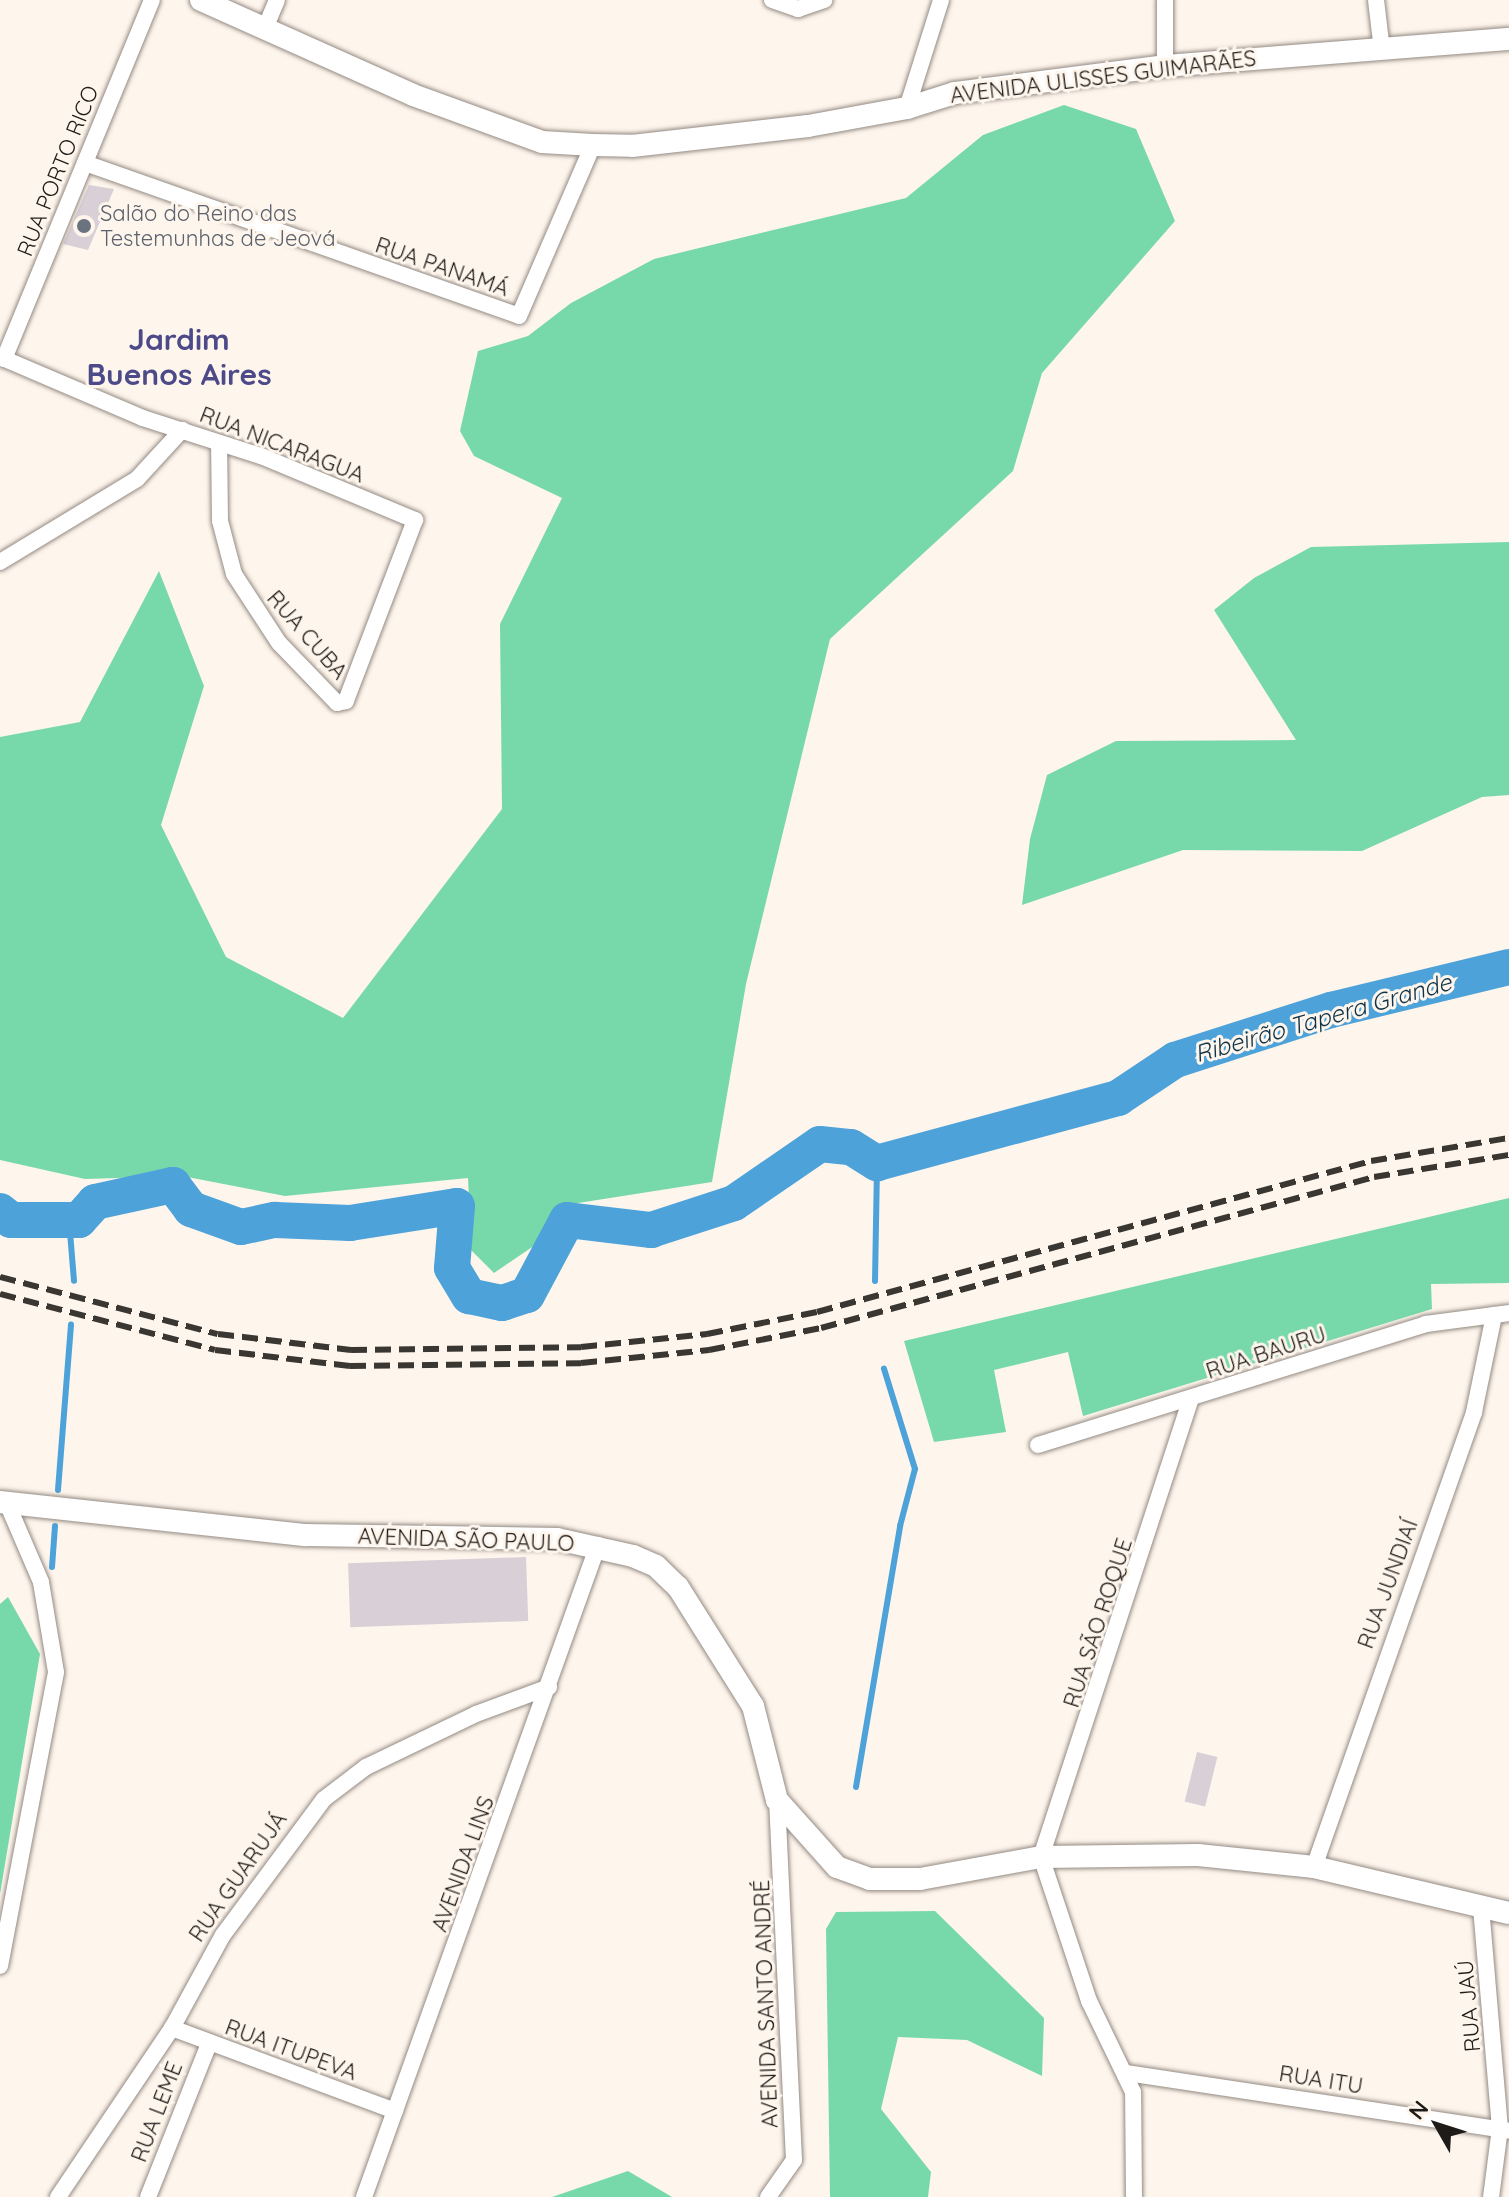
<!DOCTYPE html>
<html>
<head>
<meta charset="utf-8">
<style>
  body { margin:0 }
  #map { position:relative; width:1509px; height:2197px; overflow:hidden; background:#fef5ec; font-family:Quicksand,sans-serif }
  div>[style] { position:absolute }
  .forest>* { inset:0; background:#77d9aa }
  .stream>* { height:6px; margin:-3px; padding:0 3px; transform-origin:3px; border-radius:3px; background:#4da2d9 }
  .river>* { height:36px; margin:-18px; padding:0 18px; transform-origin:18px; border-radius:18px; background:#4da2d9 }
  .building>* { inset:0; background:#d8cfd7; transform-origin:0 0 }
  .roads { filter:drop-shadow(0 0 2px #938a83) drop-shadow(0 0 2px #938a83) }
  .minor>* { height:16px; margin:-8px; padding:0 8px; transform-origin:8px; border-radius:8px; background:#fff }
  .secondary>* { height:22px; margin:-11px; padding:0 11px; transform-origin:11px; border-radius:11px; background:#fff }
  .rail>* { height:6px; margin-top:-3px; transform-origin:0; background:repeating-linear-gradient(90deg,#3a3733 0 16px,transparent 0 24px) }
  .dots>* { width:22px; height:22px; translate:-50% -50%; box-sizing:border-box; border:4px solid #fef5ec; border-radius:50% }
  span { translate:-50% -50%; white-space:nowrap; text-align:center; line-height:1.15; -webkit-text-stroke:6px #fef5ec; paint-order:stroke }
  .street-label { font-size:22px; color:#1e1b18 }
  .worship-label { font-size:22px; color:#5b616d }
  .left { translate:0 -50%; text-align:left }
  .water-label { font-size:24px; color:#0d3249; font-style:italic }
  .district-label { font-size:30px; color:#4c4a88; font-weight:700 }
  .north { position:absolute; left:1397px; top:2085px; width:80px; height:80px; -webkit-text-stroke:6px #fef5ec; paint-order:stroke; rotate:309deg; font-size:22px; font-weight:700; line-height:32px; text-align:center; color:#1e1b18 }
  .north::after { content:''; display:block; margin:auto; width:28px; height:36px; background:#1e1b18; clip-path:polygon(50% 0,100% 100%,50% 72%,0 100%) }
</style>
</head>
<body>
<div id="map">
  <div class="forest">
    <i style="clip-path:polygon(1064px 105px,1136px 129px,1175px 221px,1042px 373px,1013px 471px,830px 639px,746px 984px,712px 1182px,559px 1206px,544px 1239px,494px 1273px,471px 1250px,468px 1178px,285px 1196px,182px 1176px,85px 1179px,0 1160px,0 737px,80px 722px,159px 571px,204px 686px,161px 825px,226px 957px,343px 1018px,502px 809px,500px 624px,562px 498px,474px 456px,460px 431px,478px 351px,528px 336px,571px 303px,654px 259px,906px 198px,983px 135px)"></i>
    <i style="clip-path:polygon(1509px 542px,1509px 795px,1482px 797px,1362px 851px,1183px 850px,1022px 905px,1030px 839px,1047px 775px,1116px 741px,1296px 740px,1214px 610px,1254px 578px,1311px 547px)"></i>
    <i style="clip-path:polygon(1509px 1198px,1509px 1283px,1431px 1284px,1432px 1309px,1083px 1416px,1068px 1352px,994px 1370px,1006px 1432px,934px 1442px,904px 1341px)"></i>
    <i style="clip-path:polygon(8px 1597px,40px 1654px,0 1894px,0 1604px)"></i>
    <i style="clip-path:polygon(935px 1911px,1044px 2018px,1042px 2076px,967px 2040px,898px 2037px,881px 2109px,931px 2172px,928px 2197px,830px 2197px,826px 1929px,836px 1912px)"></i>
    <i style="clip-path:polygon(628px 2171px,672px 2197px,552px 2197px)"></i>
  </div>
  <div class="stream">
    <i style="left:69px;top:1220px;width:61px;rotate:85.3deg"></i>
    <i style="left:875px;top:1281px;width:118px;rotate:-89deg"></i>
    <i style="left:58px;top:1490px;width:166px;rotate:-85.5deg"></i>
    <i style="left:52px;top:1567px;width:41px;rotate:-85.8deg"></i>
    <i style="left:856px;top:1787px;width:265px;rotate:-80.4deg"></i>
    <i style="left:900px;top:1526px;width:59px;rotate:-75.3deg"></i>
    <i style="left:915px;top:1469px;width:105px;rotate:-107.2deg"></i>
  </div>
  <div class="river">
    <i style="left:0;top:1211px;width:14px;rotate:39deg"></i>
    <i style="left:11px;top:1220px;width:68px"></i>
    <i style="left:79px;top:1220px;width:24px;rotate:-48deg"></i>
    <i style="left:95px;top:1202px;width:80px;rotate:-12.3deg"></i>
    <i style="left:173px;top:1185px;width:30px;rotate:53deg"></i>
    <i style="left:191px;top:1209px;width:53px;rotate:19.8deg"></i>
    <i style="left:241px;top:1227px;width:35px;rotate:-12deg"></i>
    <i style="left:275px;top:1220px;width:75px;rotate:2.3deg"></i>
    <i style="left:350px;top:1223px;width:108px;rotate:-9deg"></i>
    <i style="left:457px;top:1206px;width:62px;rotate:94.6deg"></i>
    <i style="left:452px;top:1268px;width:33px;rotate:59deg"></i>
    <i style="left:469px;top:1296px;width:34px;rotate:12deg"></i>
    <i style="left:502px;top:1303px;width:26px;rotate:-18deg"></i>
    <i style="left:527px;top:1295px;width:85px;rotate:-61.9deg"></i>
    <i style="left:567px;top:1220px;width:85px;rotate:6.8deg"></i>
    <i style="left:651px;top:1230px;width:87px;rotate:-18deg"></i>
    <i style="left:734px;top:1203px;width:104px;rotate:-34.5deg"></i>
    <i style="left:820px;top:1144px;width:31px;rotate:6deg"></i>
    <i style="left:851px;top:1147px;width:31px;rotate:32deg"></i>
    <i style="left:877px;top:1163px;width:250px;rotate:-15.1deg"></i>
    <i style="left:1118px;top:1098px;width:69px;rotate:-33.7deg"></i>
    <i style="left:1175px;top:1060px;width:164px;rotate:-17.8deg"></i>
    <i style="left:1331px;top:1010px;width:183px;rotate:-13.6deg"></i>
  </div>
  <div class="building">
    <i style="clip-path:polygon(89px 185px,114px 189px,88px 250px,63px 244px)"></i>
    <i style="left:526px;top:1557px;width:64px;height:178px;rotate:88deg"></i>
    <i style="left:1197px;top:1752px;width:21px;height:51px;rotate:14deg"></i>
  </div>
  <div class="roads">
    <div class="minor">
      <i style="left:772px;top:0;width:28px;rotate:19deg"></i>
      <i style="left:798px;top:9px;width:28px;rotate:-19deg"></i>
      <i style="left:1165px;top:0;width:66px;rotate:90deg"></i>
      <i style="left:1376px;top:0;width:50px;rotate:83.2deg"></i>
      <i style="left:266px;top:26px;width:28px;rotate:-67deg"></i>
      <i style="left:907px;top:108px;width:113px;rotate:-72.5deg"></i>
      <i style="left:85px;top:163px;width:460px;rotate:19.4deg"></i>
      <i style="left:519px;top:316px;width:186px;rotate:-66.6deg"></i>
      <i style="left:0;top:357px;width:155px;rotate:23.1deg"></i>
      <i style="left:143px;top:418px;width:124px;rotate:17.9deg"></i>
      <i style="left:261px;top:456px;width:167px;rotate:22.6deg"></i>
      <i style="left:415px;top:520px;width:194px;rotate:110.9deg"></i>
      <i style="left:346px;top:701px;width:9px;rotate:167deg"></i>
      <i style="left:337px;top:703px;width:83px;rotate:-134deg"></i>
      <i style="left:279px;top:643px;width:82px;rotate:-123.1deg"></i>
      <i style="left:234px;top:574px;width:55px;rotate:-104.8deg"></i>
      <i style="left:220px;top:521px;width:77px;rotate:-90.7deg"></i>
      <i style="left:4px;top:359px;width:388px;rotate:-67.6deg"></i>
      <i style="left:0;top:562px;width:160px;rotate:-31.2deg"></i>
      <i style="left:137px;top:479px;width:67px;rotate:-47.4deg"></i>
      <i style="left:1038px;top:1445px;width:406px;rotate:-17.3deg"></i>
      <i style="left:1426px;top:1324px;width:84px;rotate:-7.5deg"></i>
      <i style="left:1314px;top:1867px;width:482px;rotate:-70.6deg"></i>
      <i style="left:1474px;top:1412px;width:99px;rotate:-78.3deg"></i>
      <i style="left:1481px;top:1907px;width:222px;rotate:85.1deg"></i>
      <i style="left:1500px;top:2128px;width:70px;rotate:97.4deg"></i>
      <i style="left:0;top:1966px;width:299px;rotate:-79.2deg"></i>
      <i style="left:56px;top:1672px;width:91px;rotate:-99.5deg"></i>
      <i style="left:41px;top:1582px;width:86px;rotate:-113.3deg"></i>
      <i style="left:172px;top:2028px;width:238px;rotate:20.4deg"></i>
      <i style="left:1127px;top:2073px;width:386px;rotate:8.6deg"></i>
      <i style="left:58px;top:2197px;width:204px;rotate:-56deg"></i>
      <i style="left:172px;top:2028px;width:106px;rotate:-61.3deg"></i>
      <i style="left:223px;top:1935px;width:169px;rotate:-53.4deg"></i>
      <i style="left:324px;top:1799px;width:53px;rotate:-37.3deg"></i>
      <i style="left:366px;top:1767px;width:122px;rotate:-25.7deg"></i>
      <i style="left:476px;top:1714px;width:78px;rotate:-20.3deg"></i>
      <i style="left:148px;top:2197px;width:165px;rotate:-68.3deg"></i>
      <i style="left:364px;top:2197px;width:693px;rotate:-70.26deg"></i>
      <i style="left:768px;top:2197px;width:45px;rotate:-54.9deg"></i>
      <i style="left:794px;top:2160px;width:360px;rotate:-92.7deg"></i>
      <i style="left:1134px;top:2197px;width:105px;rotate:-90.5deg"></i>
      <i style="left:1133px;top:2092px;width:101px;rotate:-115.8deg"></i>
      <i style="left:1089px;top:2001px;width:152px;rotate:-108.4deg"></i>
      <i style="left:1041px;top:1857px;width:481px;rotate:-71.9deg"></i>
    </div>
    <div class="secondary">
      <i style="left:201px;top:0;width:232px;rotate:24.1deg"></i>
      <i style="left:413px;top:95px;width:137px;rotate:20deg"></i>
      <i style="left:542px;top:142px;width:51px;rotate:3.4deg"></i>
      <i style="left:593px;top:145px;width:39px;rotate:1deg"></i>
      <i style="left:632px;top:146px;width:177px;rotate:-6.5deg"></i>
      <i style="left:808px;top:126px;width:101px;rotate:-10.3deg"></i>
      <i style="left:907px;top:108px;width:50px;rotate:-17.4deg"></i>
      <i style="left:955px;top:93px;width:212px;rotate:-7.3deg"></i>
      <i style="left:1165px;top:66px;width:345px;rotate:-4.5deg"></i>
      <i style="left:0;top:1502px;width:308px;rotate:6.2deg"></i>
      <i style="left:306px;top:1535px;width:251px;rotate:0.9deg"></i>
      <i style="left:557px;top:1539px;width:78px;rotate:12.6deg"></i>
      <i style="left:633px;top:1556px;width:25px;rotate:23deg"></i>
      <i style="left:656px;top:1566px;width:30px;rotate:44deg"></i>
      <i style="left:678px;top:1587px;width:141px;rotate:57.8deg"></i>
      <i style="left:753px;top:1706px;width:97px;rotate:75.7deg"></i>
      <i style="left:777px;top:1800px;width:90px;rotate:48.2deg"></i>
      <i style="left:837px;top:1867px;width:35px;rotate:20deg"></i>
      <i style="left:870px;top:1879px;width:50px"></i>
      <i style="left:920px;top:1879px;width:123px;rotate:-10.3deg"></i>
      <i style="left:1041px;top:1857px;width:157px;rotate:-0.7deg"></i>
      <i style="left:1198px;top:1855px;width:117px;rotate:5.9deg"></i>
      <i style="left:1314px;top:1867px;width:200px;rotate:13.3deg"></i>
    </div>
  </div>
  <div class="rail">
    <i style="left:0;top:1277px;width:225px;rotate:14.7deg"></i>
    <i style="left:218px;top:1334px;width:134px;rotate:6.9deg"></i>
    <i style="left:351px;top:1350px;width:230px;rotate:-0.7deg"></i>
    <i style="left:581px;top:1347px;width:127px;rotate:-5.9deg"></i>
    <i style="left:707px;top:1334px;width:112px;rotate:-11.3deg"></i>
    <i style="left:817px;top:1312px;width:574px;rotate:-15.25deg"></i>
    <i style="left:1371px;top:1161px;width:140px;rotate:-9.5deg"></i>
    <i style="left:0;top:1294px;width:222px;rotate:14.6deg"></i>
    <i style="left:215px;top:1350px;width:136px;rotate:6.8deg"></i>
    <i style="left:350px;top:1366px;width:231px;rotate:-0.7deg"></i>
    <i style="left:581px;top:1363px;width:129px;rotate:-5.8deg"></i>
    <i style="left:709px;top:1350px;width:114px;rotate:-11.1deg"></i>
    <i style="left:821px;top:1328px;width:573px;rotate:-15.27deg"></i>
    <i style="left:1374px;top:1177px;width:137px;rotate:-9.3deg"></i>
  </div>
  <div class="dots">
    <i style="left:84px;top:226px;background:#6b7280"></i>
  </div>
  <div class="street-label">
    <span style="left:1103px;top:77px;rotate:-7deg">AVENIDA ULISSES GUIMARÃES</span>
    <span style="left:58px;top:171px;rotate:-68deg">RUA PORTO RICO</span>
    <span style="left:442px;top:267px;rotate:19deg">RUA PANAMÁ</span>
    <span style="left:282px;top:445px;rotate:21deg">RUA NICARAGUA</span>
    <span style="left:307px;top:635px;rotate:49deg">RUA CUBA</span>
    <span style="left:1266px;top:1353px;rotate:-18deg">RUA BAURU</span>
    <span style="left:466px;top:1540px;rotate:2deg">AVENIDA SÃO PAULO</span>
    <span style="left:1388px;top:1584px;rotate:-70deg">RUA JUNDIAÍ</span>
    <span style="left:1098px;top:1623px;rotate:-72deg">RUA SÃO ROQUE</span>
    <span style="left:463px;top:1864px;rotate:-70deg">AVENIDA LINS</span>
    <span style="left:238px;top:1877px;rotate:-55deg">RUA GUARUJÁ</span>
    <span style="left:766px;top:2004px;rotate:-92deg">AVENIDA SANTO ANDRÉ</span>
    <span style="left:1469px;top:2006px;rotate:-95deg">RUA JAÚ</span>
    <span style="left:291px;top:2050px;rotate:20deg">RUA ITUPEVA</span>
    <span style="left:1321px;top:2080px;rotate:9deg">RUA ITU</span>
    <span style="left:157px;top:2112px;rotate:-69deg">RUA LEME</span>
  </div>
  <div class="worship-label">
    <span class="left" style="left:100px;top:226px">Salão do Reino das<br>Testemunhas de Jeová</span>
  </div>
  <div class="water-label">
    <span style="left:1323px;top:1018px;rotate:-16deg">Ribeirão Tapera Grande</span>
  </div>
  <div class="district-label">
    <span style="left:179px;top:356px">Jardim<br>Buenos Aires</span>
  </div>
  <div class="north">N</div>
</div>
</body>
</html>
